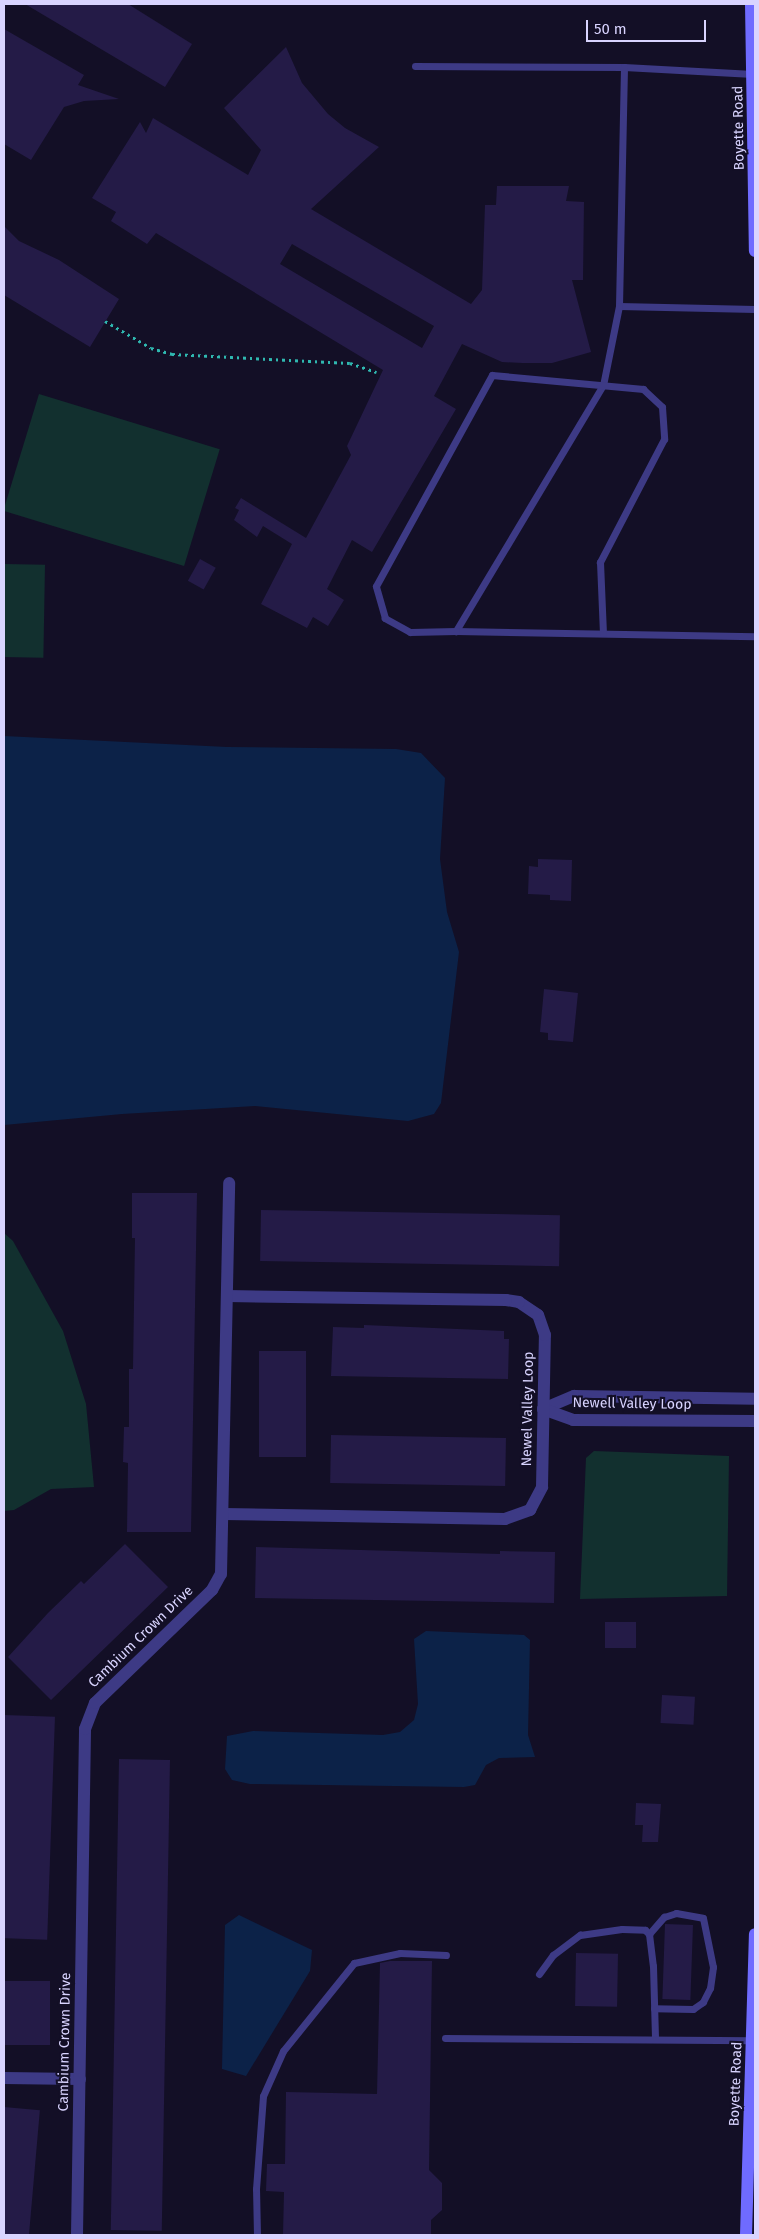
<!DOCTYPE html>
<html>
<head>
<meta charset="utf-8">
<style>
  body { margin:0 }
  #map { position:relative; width:759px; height:2239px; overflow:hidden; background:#130f26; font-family:"Fira Sans",sans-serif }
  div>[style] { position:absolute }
  .green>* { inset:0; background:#12302f; transform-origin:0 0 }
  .water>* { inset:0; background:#0c2248 }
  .building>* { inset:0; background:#241b47; transform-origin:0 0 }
  .path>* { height:3px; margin-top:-1.5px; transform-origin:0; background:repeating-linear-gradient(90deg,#2fb8b0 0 2.5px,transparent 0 6.5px) }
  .service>* { height:7px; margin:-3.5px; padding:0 3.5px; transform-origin:3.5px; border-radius:3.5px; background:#3d3a85 }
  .minor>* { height:12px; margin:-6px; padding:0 6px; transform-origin:6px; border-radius:6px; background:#3d3a85 }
  .secondary>* { height:12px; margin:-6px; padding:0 6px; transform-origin:6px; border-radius:6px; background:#6f6bff }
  span { translate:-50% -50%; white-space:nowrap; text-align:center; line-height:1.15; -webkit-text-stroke:4px #130f26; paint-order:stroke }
  .street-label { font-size:14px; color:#d9d4ff }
  .frame { position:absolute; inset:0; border:5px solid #d9d4ff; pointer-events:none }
  .scale { position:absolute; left:586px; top:20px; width:120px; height:22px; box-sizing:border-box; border:2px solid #d9d4ff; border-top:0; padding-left:6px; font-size:15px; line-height:18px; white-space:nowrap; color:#d9d4ff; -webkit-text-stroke:4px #130f26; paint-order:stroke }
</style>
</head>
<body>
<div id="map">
  <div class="green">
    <i style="left:39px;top:394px;width:189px;height:122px;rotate:17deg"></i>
    <i style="left:4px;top:564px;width:41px;height:93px;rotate:1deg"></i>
    <i style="clip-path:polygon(4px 1233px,13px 1241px,63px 1331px,86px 1404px,94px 1487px,51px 1489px,14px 1510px,4px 1511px)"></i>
    <i style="clip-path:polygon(594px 1451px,729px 1456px,727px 1596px,580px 1599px,586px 1458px)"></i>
  </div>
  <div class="water">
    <i style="clip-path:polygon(4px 736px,227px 747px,396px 749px,421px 753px,445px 778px,440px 859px,447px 912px,459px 952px,441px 1103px,434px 1114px,408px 1121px,255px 1106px,122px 1114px,4px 1125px)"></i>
    <i style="clip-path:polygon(426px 1631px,524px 1635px,530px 1640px,528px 1735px,535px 1757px,499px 1758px,486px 1765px,475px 1785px,464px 1787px,250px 1784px,232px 1780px,225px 1769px,227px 1736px,253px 1731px,383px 1735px,400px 1732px,414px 1720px,418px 1704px,414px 1639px)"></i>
    <i style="clip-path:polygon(239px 1915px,312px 1950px,310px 1971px,246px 2076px,222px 2069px,225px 1925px)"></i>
  </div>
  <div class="building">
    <i style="clip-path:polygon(25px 4px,128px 4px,192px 44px,165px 87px)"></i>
    <i style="clip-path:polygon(4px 29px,84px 75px,78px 85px,119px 99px,84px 101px,64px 107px,31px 160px,4px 144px)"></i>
    <i style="clip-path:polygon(evenodd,286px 47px,302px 83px,328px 114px,345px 128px,379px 147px,311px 209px,471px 304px,482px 290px,485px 205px,496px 205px,497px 186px,569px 186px,566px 201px,584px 202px,583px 280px,572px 280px,591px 352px,552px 363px,523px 363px,502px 362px,462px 344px,434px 396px,456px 409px,372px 552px,352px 540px,327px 589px,344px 600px,328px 626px,313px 617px,307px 628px,261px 604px,292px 544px,263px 526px,257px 537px,234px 520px,239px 510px,235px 508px,241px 498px,306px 538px,351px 455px,347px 446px,383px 370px,156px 233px,147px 244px,111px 221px,116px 212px,92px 198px,140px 122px,146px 133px,153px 118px,248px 175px,261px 150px,224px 108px,286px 47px,292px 244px,434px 326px,422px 348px,280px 264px,292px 244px)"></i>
    <i style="clip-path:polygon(4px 226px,19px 241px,59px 260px,119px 299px,90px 347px,4px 295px)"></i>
    <i style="left:200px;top:559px;width:18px;height:25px;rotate:29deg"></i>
    <i style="clip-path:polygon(538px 859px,572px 860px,571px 901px,550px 900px,550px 895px,528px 894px,529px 866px,538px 867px)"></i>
    <i style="clip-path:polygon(544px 989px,578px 993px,573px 1042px,548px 1040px,548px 1033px,540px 1032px)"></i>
    <i style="clip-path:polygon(132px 1193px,197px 1193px,191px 1532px,127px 1532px,128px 1463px,123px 1462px,124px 1427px,129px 1427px,129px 1369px,133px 1369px,135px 1238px,132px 1238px)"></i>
    <i style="left:261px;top:1210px;width:299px;height:51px;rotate:1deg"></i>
    <i style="clip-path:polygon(364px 1325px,504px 1331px,504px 1339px,509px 1339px,508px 1379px,331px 1376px,333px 1327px,364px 1328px)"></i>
    <i style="left:259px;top:1351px;width:47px;height:106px"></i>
    <i style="left:331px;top:1435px;width:175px;height:48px;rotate:1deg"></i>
    <i style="clip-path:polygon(125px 1544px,168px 1587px,51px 1700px,8px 1657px,48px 1613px,81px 1581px,84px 1584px)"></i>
    <i style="clip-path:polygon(256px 1547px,500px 1554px,500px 1551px,555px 1552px,554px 1603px,255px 1598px)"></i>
    <i style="left:605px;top:1622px;width:31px;height:26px"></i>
    <i style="left:662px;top:1695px;width:33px;height:28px;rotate:3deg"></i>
    <i style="left:4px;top:1715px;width:51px;height:223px;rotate:2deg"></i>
    <i style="left:119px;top:1759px;width:51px;height:471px;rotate:1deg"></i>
    <i style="clip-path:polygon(636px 1803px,661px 1804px,658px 1842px,642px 1842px,643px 1825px,635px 1825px)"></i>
    <i style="left:665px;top:1924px;width:28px;height:75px;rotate:2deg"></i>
    <i style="left:576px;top:1953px;width:42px;height:53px;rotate:1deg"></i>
    <i style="clip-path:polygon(390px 1961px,432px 1961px,429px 2170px,442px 2183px,442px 2210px,431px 2220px,431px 2235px,283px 2235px,284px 2192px,266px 2191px,267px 2164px,285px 2164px,286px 2092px,377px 2094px,380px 1963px)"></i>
    <i style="left:4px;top:1981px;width:46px;height:64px"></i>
    <i style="left:4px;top:2107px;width:36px;height:128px;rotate:5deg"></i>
  </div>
  <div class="path">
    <i style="left:105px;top:321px;width:53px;rotate:30.4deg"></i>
    <i style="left:151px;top:348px;width:22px;rotate:16deg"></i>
    <i style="left:172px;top:354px;width:178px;rotate:2.9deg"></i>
    <i style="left:350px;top:363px;width:28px;rotate:19deg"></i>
  </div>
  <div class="service">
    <i style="left:415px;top:66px;width:209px;rotate:0.3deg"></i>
    <i style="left:624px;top:67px;width:129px;rotate:3.1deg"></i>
    <i style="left:619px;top:306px;width:239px;rotate:-88.8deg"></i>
    <i style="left:755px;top:309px;width:136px;rotate:-178.7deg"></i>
    <i style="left:619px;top:306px;width:81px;rotate:101.4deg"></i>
    <i style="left:603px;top:385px;width:287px;rotate:120.9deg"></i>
    <i style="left:456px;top:631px;width:299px;rotate:1deg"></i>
    <i style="left:456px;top:631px;width:46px;rotate:178.8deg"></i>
    <i style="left:410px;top:632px;width:29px;rotate:-151deg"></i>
    <i style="left:385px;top:618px;width:33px;rotate:-106deg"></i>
    <i style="left:376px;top:586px;width:241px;rotate:-61.2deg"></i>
    <i style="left:492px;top:375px;width:152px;rotate:5.3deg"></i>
    <i style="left:643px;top:389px;width:26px;rotate:43deg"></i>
    <i style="left:662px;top:407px;width:32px;rotate:86deg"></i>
    <i style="left:664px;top:439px;width:139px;rotate:117.5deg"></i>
    <i style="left:600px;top:562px;width:71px;rotate:87.6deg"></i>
    <i style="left:649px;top:1934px;width:23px;rotate:-49deg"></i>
    <i style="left:664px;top:1917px;width:13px;rotate:-18deg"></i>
    <i style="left:676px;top:1913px;width:27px;rotate:10deg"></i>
    <i style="left:703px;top:1918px;width:50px;rotate:78.5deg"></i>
    <i style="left:713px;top:1967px;width:21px;rotate:98deg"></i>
    <i style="left:710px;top:1988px;width:16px;rotate:117deg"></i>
    <i style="left:703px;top:2002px;width:12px;rotate:145deg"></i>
    <i style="left:693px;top:2009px;width:39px;rotate:-179deg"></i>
    <i style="left:539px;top:1974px;width:24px;rotate:-54deg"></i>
    <i style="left:553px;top:1955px;width:34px;rotate:-37deg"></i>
    <i style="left:580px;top:1935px;width:42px;rotate:-8.1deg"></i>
    <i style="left:622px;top:1929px;width:23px;rotate:2deg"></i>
    <i style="left:645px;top:1930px;width:6px;rotate:45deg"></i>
    <i style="left:649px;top:1934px;width:32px;rotate:83deg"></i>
    <i style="left:653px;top:1966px;width:73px;rotate:88.4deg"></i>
    <i style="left:445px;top:2038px;width:307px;rotate:0.4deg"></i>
    <i style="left:257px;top:2235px;width:46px;rotate:-91.2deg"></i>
    <i style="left:256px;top:2189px;width:93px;rotate:-85.7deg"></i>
    <i style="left:263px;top:2096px;width:49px;rotate:-66deg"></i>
    <i style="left:283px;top:2051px;width:113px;rotate:-51.1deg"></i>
    <i style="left:354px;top:1963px;width:47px;rotate:-12.3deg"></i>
    <i style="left:400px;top:1953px;width:46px;rotate:2.5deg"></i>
  </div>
  <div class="minor">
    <i style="left:543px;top:1409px;width:34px;rotate:-23deg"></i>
    <i style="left:574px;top:1396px;width:181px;rotate:0.9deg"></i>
    <i style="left:543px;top:1409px;width:32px;rotate:20deg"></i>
    <i style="left:573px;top:1420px;width:182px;rotate:0.3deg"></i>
    <i style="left:224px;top:1514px;width:281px;rotate:1deg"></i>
    <i style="left:505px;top:1519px;width:27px;rotate:-20deg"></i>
    <i style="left:530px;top:1510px;width:26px;rotate:-62deg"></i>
    <i style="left:542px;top:1487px;width:152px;rotate:-88.9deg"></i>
    <i style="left:545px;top:1335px;width:21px;rotate:-109deg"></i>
    <i style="left:538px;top:1315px;width:23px;rotate:-146deg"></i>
    <i style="left:519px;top:1302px;width:13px;rotate:-171deg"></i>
    <i style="left:506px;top:1300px;width:279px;rotate:-179.2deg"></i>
    <i style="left:4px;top:2078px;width:76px;rotate:0.8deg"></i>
    <i style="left:77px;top:2235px;width:506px;rotate:-89.09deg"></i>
    <i style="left:85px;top:1729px;width:28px;rotate:-69deg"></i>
    <i style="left:95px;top:1703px;width:163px;rotate:-44deg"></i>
    <i style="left:212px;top:1590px;width:18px;rotate:-61deg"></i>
    <i style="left:221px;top:1574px;width:391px;rotate:-88.8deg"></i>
  </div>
  <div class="secondary">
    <i style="left:751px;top:4px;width:247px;rotate:89.1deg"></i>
    <i style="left:746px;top:2235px;width:301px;rotate:-88.3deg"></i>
  </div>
  <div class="street-label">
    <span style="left:739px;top:128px;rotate:-91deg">Boyette Road</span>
    <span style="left:632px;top:1404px;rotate:1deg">Newell Valley Loop</span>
    <span style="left:528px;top:1409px;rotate:-89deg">Newel Valley Loop</span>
    <span style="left:141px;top:1637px;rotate:-44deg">Cambium Crown Drive</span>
    <span style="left:65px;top:2042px;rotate:-89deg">Cambium Crown Drive</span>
    <span style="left:736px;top:2084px;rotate:-88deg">Boyette Road</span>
  </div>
  <div class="frame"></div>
  <div class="scale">50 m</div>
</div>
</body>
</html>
